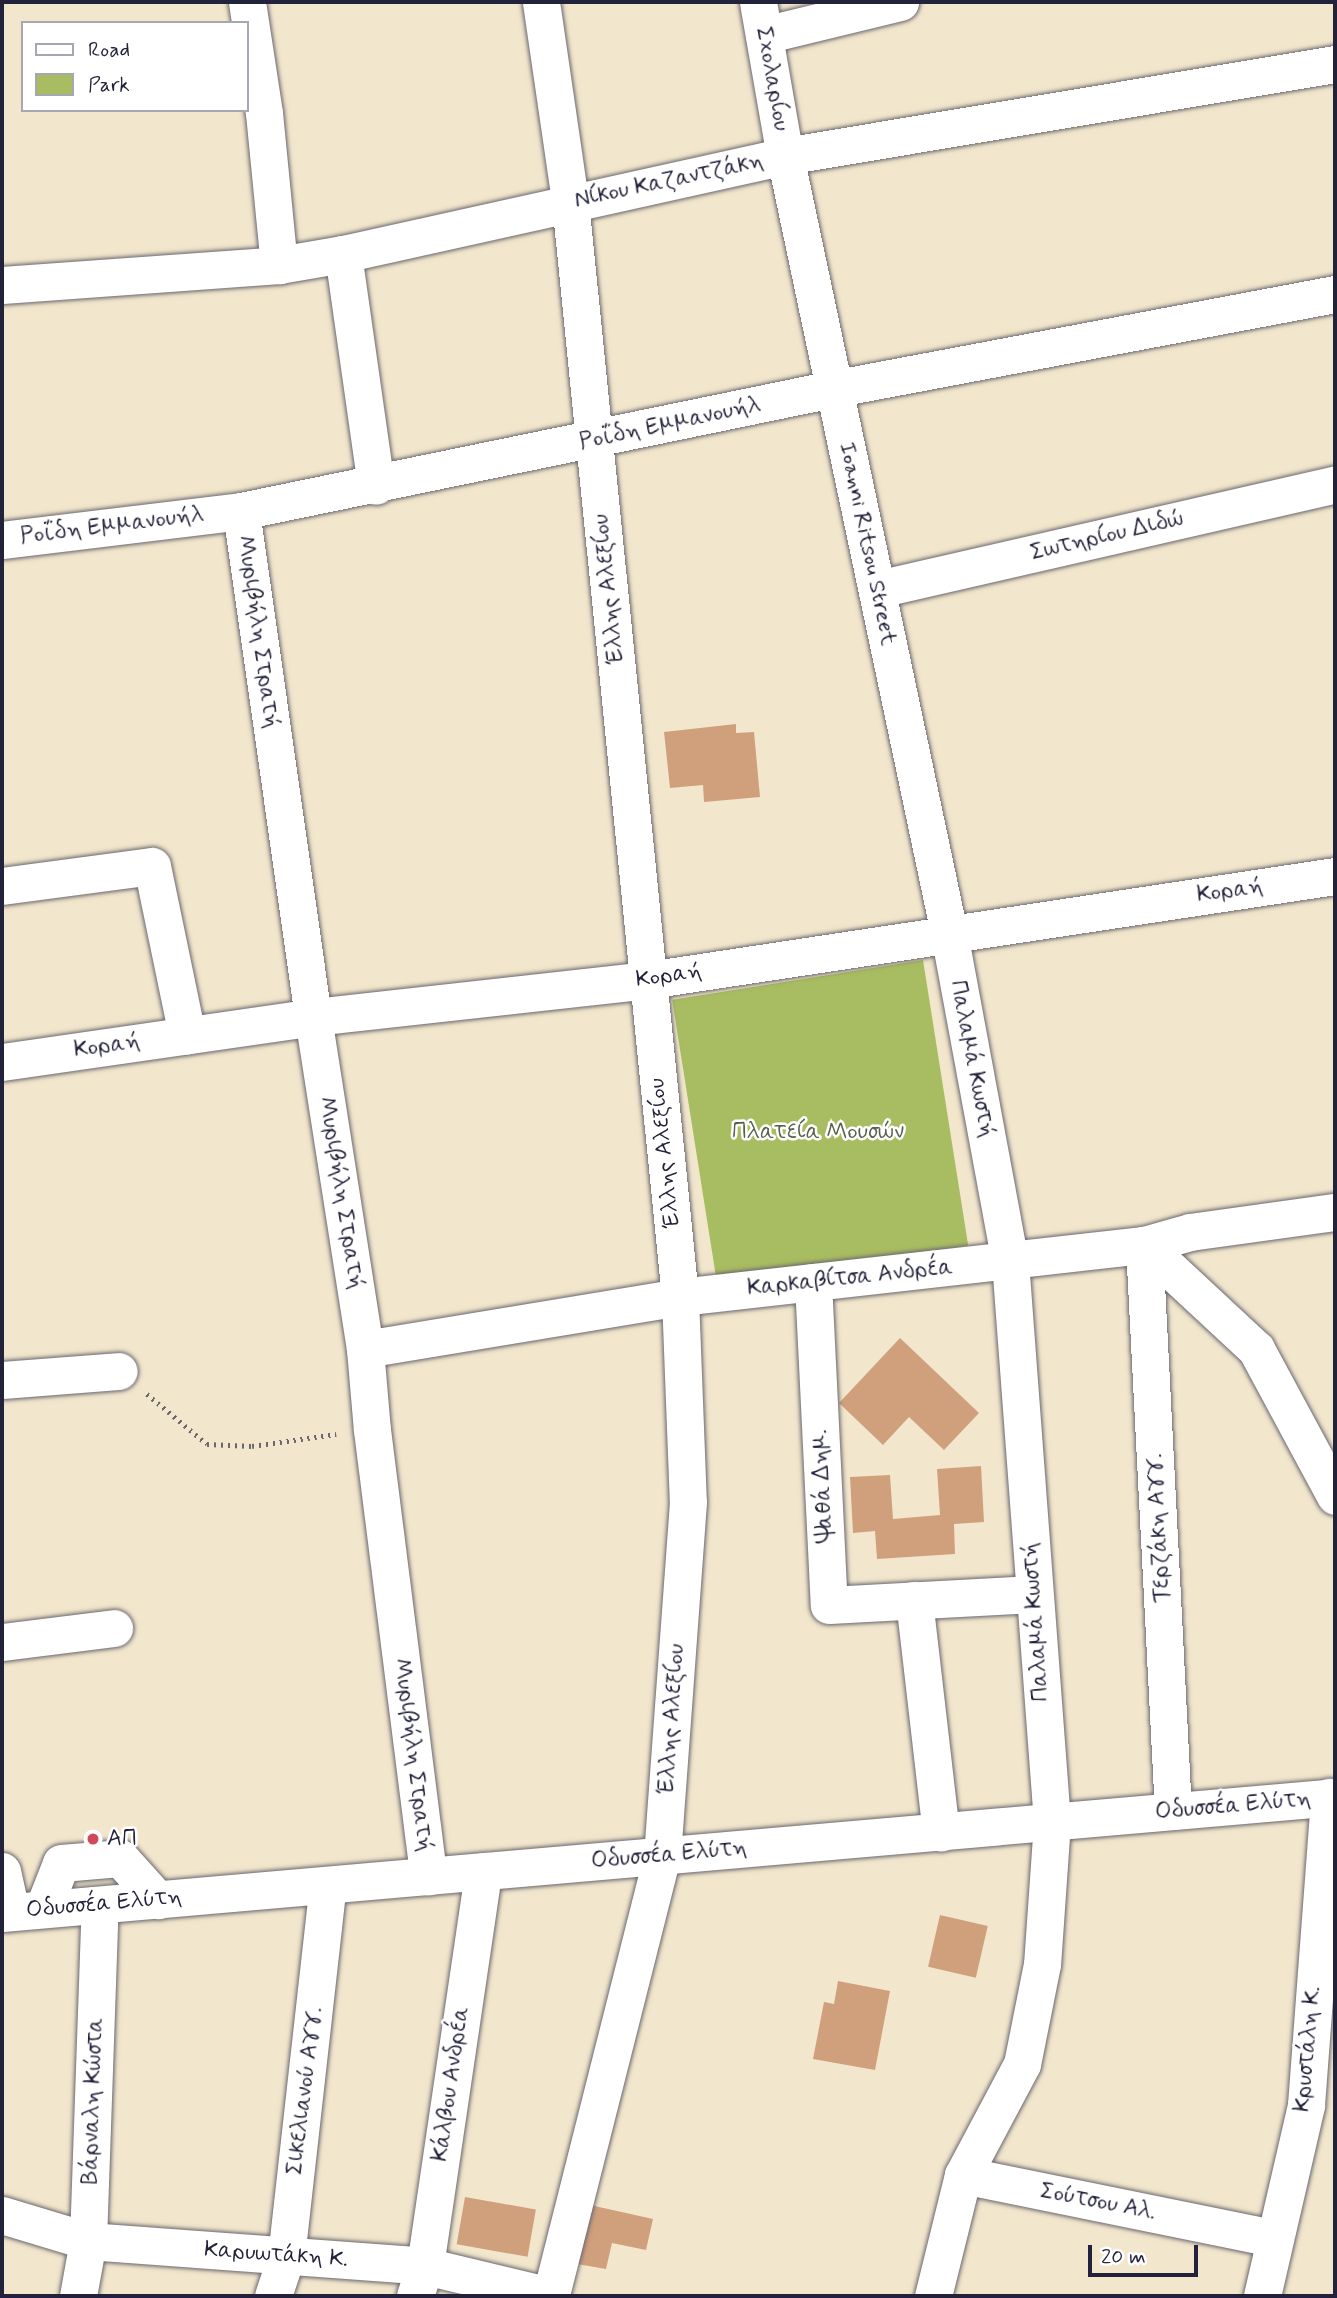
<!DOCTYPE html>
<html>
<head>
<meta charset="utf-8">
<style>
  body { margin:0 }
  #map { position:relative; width:1337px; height:2298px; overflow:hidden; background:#f2e7cd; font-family:Mynerve,sans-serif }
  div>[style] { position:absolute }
  .green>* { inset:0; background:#a8bd61; transform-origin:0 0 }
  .building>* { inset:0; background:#d0a07d; transform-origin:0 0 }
  .path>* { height:4.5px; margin-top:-2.25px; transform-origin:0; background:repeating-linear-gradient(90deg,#6b676e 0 2px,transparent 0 7px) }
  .roads { filter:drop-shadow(0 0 2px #6b676e) drop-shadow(0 0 2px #6b676e) }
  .minor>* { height:37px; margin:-18.5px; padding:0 18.5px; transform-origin:18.5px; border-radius:18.5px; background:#fff }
  .dots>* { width:19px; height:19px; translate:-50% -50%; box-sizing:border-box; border:4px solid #fff; border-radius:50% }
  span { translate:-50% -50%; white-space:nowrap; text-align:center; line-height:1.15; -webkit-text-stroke:5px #fff; paint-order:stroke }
  .street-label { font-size:23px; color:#22223b }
  .park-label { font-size:23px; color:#58604a }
  .poi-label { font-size:23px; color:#22223b }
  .left { translate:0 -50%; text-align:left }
  .frame { position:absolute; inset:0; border:4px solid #22223b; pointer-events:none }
  .legend { position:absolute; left:21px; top:21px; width:228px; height:91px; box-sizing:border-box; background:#fff; border:2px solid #a7a7b1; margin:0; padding:9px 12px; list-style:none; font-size:21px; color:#22223b }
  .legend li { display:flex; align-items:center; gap:14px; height:35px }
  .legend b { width:35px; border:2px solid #a7a7b1 }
  .scale { position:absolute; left:1088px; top:2245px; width:110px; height:32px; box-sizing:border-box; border:4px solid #22223b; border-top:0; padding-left:9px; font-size:21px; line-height:24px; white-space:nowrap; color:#22223b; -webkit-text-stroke:5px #fff; paint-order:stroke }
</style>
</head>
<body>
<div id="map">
  <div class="green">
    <i style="left:923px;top:960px;width:289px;height:254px;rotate:81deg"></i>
  </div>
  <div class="building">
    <i style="clip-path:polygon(736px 724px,736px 733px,754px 732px,760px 797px,704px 802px,703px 785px,670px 788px,664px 732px)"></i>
    <i style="clip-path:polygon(900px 1338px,979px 1413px,944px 1450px,909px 1417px,883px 1445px,839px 1403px)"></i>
    <i style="clip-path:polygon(981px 1466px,984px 1522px,954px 1524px,955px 1554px,877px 1559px,875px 1531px,853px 1533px,850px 1477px,890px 1475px,893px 1519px,940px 1515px,937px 1469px)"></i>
    <i style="left:940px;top:1915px;width:49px;height:53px;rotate:13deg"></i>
    <i style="clip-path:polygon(838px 1981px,890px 1991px,875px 2070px,813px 2059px,824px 2002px,834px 2004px)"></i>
    <i style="left:465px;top:2197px;width:72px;height:48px;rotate:10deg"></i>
    <i style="clip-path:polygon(590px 2205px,653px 2219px,646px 2250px,612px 2243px,606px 2269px,577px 2264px)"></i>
  </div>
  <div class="path">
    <i style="left:147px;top:1394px;width:78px;rotate:39.8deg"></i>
    <i style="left:207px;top:1444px;width:45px;rotate:2.5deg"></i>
    <i style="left:252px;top:1446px;width:85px;rotate:-8.1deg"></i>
  </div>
  <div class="roads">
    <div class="minor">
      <i style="left:247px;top:2px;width:112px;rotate:81.3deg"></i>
      <i style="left:264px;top:113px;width:153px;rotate:84.4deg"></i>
      <i style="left:541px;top:2px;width:201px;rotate:81.7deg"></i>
      <i style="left:570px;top:201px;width:1102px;rotate:84.27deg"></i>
      <i style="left:680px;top:1297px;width:205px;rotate:87.8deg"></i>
      <i style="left:688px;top:1502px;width:355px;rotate:94.2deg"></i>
      <i style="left:662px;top:1856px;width:454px;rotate:104.2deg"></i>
      <i style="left:758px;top:2px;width:156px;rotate:80.1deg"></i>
      <i style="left:785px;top:156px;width:794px;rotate:78.08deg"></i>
      <i style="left:949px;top:933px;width:334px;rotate:79.5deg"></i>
      <i style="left:1010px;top:1261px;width:563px;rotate:85.72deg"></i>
      <i style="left:1052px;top:1822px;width:142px;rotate:94deg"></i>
      <i style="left:1042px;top:1964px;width:102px;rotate:101.3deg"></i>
      <i style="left:1022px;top:2064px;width:126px;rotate:118deg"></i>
      <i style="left:963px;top:2175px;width:125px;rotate:103.9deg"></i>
      <i style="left:764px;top:35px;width:140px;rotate:-13.6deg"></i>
      <i style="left:343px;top:254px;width:234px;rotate:81.9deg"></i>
      <i style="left:2px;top:285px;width:278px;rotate:-4.1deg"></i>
      <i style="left:279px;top:265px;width:65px;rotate:-9.8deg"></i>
      <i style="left:343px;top:254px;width:453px;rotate:-12.5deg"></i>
      <i style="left:785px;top:156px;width:558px;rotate:-9.5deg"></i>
      <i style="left:241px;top:511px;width:511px;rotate:81.9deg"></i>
      <i style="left:313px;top:1017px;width:336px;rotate:81.1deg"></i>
      <i style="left:365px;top:1349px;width:81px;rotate:85.1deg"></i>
      <i style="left:372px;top:1430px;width:450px;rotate:82.8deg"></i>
      <i style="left:2px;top:540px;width:241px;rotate:-6.9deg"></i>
      <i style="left:241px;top:511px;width:603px;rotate:-11.66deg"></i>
      <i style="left:832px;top:389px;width:512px;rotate:-10.7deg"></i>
      <i style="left:878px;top:589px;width:469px;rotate:-12.9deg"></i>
      <i style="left:2px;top:886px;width:151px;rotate:-7.6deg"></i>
      <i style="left:152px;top:866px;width:173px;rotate:78.3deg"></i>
      <i style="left:2px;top:1062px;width:314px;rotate:-8.2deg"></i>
      <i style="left:313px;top:1017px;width:337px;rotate:-6.3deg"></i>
      <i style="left:648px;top:980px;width:695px;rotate:-8.61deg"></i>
      <i style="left:1144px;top:1245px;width:567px;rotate:87.07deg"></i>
      <i style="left:1144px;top:1245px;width:153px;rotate:42.9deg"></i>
      <i style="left:1256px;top:1349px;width:167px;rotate:61.7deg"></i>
      <i style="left:813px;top:1282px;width:323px;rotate:87.2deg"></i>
      <i style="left:829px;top:1605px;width:205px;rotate:-3.1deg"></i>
      <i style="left:365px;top:1349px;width:319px;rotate:-9.4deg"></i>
      <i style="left:680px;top:1297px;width:467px;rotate:-6.4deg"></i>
      <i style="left:1144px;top:1245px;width:48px;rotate:-15.8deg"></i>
      <i style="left:1190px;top:1232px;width:146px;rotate:-7.9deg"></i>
      <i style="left:2px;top:1380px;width:117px;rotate:-4.4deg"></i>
      <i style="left:914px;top:1600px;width:234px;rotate:83.4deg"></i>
      <i style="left:2px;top:1642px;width:113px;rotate:-7.1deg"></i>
      <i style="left:2px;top:1871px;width:42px;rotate:77.6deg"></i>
      <i style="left:43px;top:1909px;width:49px;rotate:-68.6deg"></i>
      <i style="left:61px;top:1863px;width:59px;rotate:-4.8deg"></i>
      <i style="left:120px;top:1858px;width:57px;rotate:47.9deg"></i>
      <i style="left:2px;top:1913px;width:1338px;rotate:-4.97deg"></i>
      <i style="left:963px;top:2175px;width:317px;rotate:11.5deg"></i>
      <i style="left:2px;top:2215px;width:90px;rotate:16.8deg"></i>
      <i style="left:88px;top:2241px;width:338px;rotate:4.2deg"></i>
      <i style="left:425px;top:2266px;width:130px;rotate:13.4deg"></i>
      <i style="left:78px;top:2296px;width:56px;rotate:-79.7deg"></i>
      <i style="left:88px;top:2241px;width:336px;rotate:-88deg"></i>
      <i style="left:273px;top:2296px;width:41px;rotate:-71.6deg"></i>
      <i style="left:286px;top:2257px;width:374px;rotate:-83.6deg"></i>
      <i style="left:415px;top:2296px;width:32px;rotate:-72deg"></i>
      <i style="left:425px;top:2266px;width:399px;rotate:-81.6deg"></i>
      <i style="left:1262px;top:2296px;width:196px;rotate:-77deg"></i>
      <i style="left:1306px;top:2105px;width:309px;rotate:-85.7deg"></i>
    </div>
  </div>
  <div class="dots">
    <i style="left:93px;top:1839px;background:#d1495b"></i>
  </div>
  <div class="street-label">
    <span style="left:772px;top:79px;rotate:80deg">Σχολαρίου</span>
    <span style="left:669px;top:181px;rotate:-12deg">Νίκου Καζαντζάκη</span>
    <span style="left:670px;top:424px;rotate:-12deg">Ροΐδη Εμμανουήλ</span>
    <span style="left:112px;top:526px;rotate:-7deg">Ροΐδη Εμμανουήλ</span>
    <span style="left:1107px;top:536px;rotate:-13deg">Σωτηρίου Διδώ</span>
    <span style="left:867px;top:544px;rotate:78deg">Ioanni Ritsou Street</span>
    <span style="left:609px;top:589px;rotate:-96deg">Έλλης Αλεξίου</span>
    <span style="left:258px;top:632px;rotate:82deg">Μυριβήλη Στρατή</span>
    <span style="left:1230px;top:891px;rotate:-8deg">Κοραή</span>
    <span style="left:669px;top:976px;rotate:-8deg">Κοραή</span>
    <span style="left:107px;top:1046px;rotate:-8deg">Κοραή</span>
    <span style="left:972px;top:1059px;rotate:79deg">Παλαμά Κωστή</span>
    <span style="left:665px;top:1153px;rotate:-96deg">Έλλης Αλεξίου</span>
    <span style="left:341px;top:1193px;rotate:81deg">Μυριβήλη Στρατή</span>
    <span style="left:850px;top:1278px;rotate:-6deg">Καρκαβίτσα Ανδρέα</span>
    <span style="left:823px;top:1486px;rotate:-93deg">Ψαθά Δημ.</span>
    <span style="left:1159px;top:1528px;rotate:-93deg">Τερζάκη Αγγ.</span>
    <span style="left:1036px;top:1622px;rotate:-94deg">Παλαμά Κωστή</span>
    <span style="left:672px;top:1719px;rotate:-86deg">Έλλης Αλεξίου</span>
    <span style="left:413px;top:1755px;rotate:83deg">Μυριβήλη Στρατή</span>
    <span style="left:1233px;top:1806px;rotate:-5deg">Οδυσσέα Ελύτη</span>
    <span style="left:669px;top:1855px;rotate:-5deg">Οδυσσέα Ελύτη</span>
    <span style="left:104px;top:1904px;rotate:-5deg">Οδυσσέα Ελύτη</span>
    <span style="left:1308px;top:2049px;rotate:-85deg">Κρυστάλη Κ.</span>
    <span style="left:451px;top:2084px;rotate:-82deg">Κάλβου Ανδρέα</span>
    <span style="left:305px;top:2091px;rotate:-83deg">Σικελιανού Αγγ.</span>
    <span style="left:93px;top:2101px;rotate:-88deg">Βάρναλη Κώστα</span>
    <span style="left:1098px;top:2202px;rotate:11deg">Σούτσου Αλ.</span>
    <span style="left:276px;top:2255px;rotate:4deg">Καρυωτάκη Κ.</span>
  </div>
  <div class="park-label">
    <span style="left:818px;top:1132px">Πλατεία Μουσών</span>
  </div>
  <div class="poi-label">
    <span class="left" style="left:107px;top:1839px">ΑΠ</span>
  </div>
  <div class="frame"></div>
  <ul class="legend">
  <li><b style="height:9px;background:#fff"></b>Road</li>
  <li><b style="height:19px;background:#a8bd61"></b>Park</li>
  </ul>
  <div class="scale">20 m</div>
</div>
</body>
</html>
